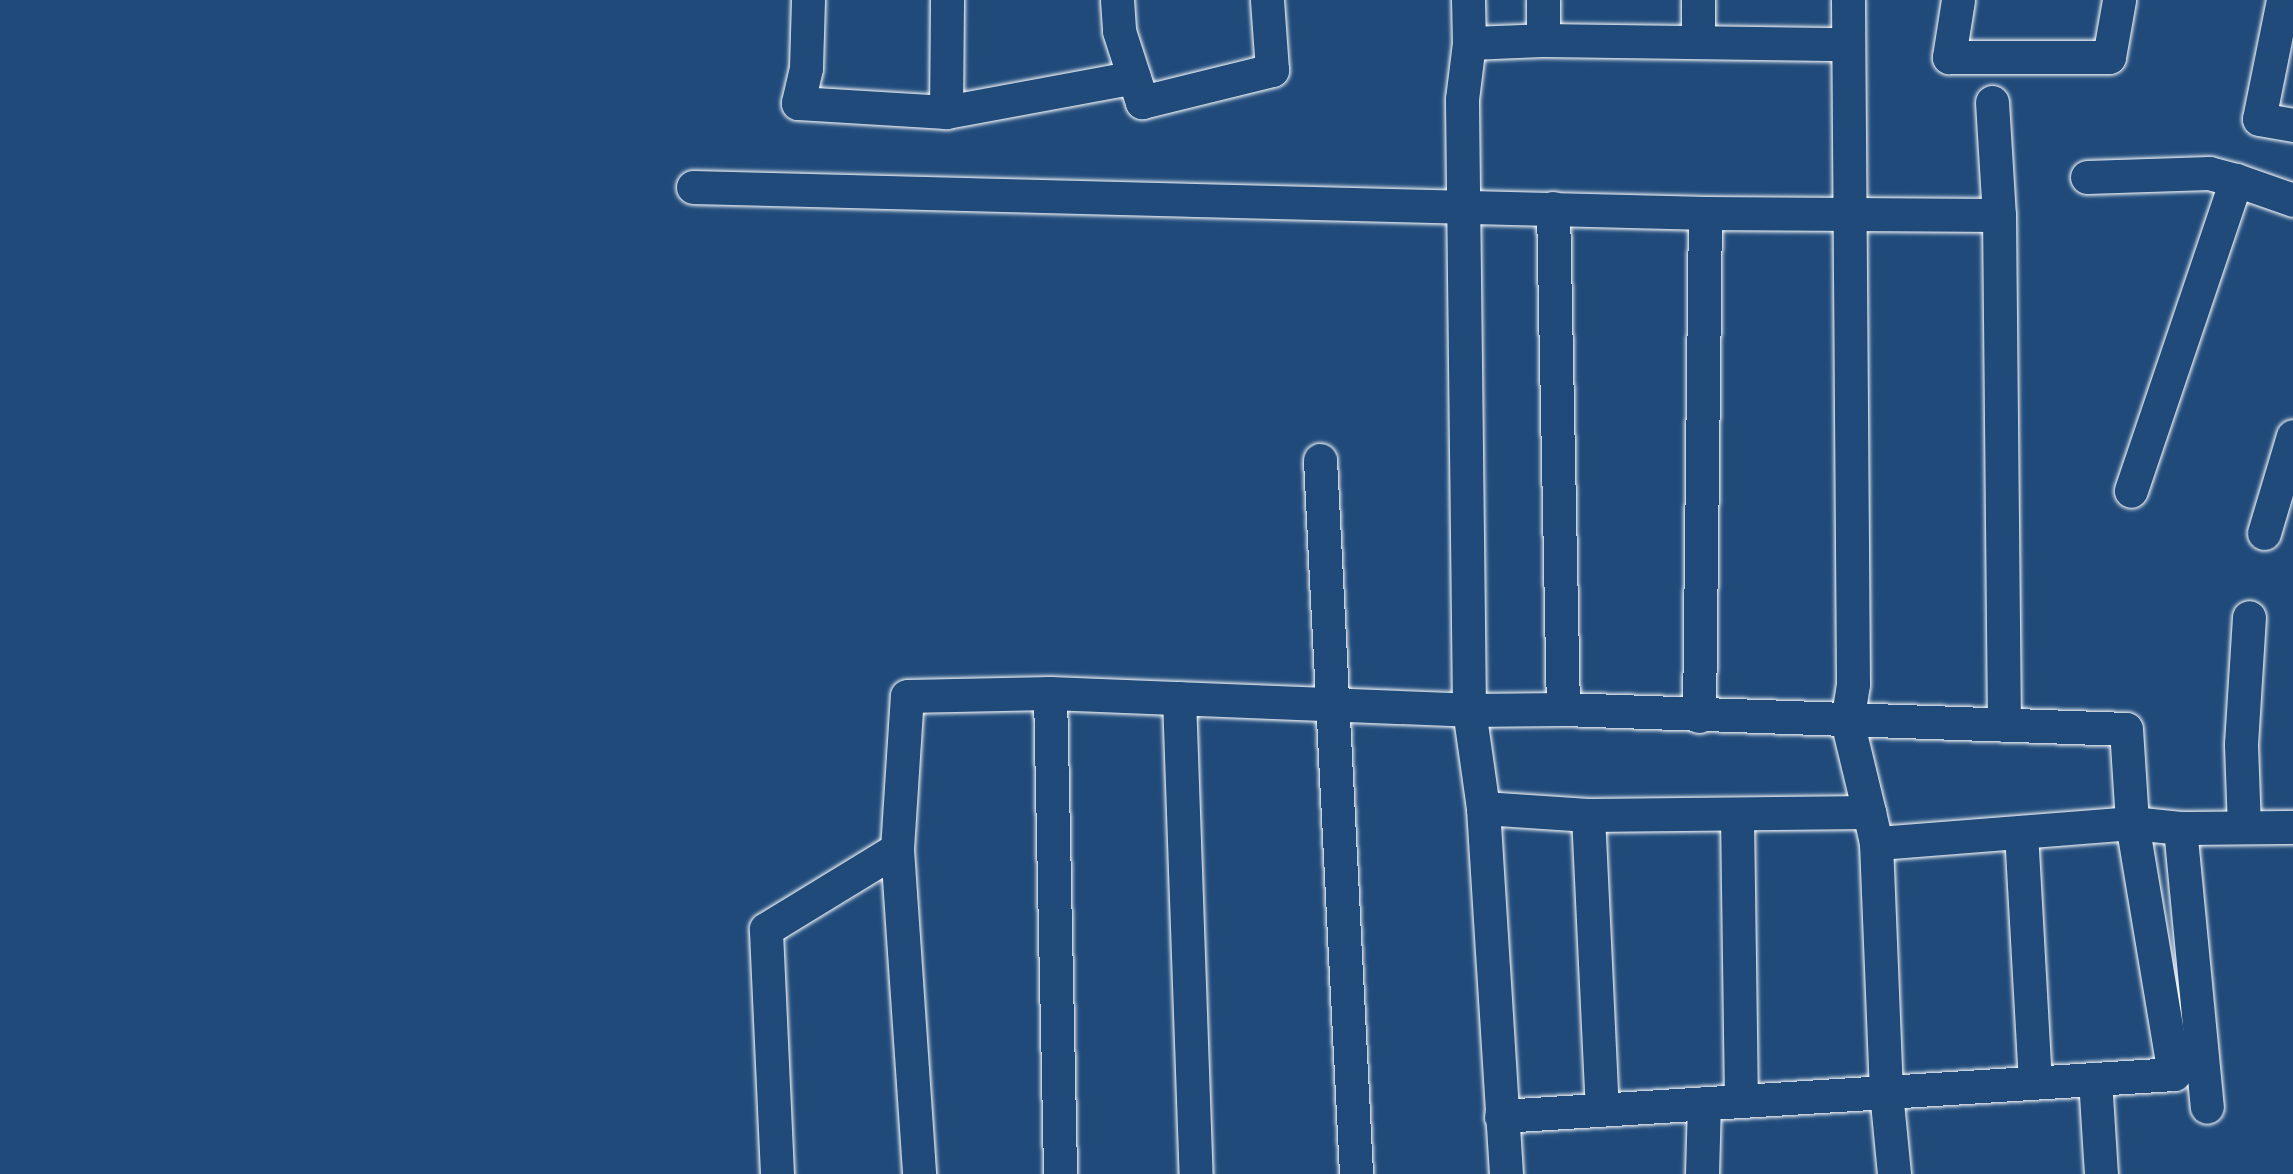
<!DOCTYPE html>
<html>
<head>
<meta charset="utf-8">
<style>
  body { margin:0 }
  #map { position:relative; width:2293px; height:1174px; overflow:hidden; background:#1f4a7a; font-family:"Patrick Hand",sans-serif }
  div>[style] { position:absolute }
  .roads { filter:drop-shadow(0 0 2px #fff) drop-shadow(0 0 2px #fff) }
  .minor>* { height:33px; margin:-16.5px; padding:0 16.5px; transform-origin:16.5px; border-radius:16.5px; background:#1f4a7a }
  span { translate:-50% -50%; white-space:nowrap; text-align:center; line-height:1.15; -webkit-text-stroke:6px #1f4a7a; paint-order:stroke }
</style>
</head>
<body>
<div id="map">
  <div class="roads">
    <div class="minor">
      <i style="left:808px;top:0;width:68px;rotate:91.7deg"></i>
      <i style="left:806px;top:68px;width:36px;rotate:103deg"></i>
      <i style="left:798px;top:103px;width:148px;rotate:3.5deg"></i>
      <i style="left:947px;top:0;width:112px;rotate:90.5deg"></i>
      <i style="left:946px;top:112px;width:191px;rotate:-10.5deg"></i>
      <i style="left:1117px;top:0;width:31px;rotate:86deg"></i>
      <i style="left:1119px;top:31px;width:75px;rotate:72.1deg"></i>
      <i style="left:1142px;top:102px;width:134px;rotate:-13.8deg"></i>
      <i style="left:1272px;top:70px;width:70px;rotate:-94.1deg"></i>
      <i style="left:1468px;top:0;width:43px;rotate:88.7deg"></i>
      <i style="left:1543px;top:0;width:40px;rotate:90deg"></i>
      <i style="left:1543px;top:40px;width:304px;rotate:0.8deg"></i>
      <i style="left:1698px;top:0;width:41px;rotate:90deg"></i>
      <i style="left:1848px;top:0;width:684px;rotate:89.58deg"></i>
      <i style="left:1853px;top:684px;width:37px;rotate:99deg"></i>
      <i style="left:1847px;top:721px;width:94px;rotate:76.4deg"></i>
      <i style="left:1958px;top:0;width:58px;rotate:99deg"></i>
      <i style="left:1949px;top:57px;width:160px"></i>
      <i style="left:2109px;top:57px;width:58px;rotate:-80deg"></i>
      <i style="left:2283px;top:0;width:121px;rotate:101.4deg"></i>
      <i style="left:2259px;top:119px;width:35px;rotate:10deg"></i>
      <i style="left:1992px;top:102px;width:113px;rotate:86.5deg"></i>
      <i style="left:1999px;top:215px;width:510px;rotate:89.44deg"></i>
      <i style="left:2087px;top:177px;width:122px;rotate:-1.9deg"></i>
      <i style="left:2209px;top:173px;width:28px;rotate:15deg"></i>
      <i style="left:2236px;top:180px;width:328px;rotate:108.7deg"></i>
      <i style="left:2236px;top:180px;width:60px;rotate:19.3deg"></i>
      <i style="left:693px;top:187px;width:1012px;rotate:1.47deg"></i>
      <i style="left:1705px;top:213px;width:294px;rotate:0.4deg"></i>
      <i style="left:1553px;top:208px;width:501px;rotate:88.86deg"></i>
      <i style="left:1320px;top:460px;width:715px;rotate:87.11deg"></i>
      <i style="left:2264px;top:533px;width:101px;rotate:-73.4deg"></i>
      <i style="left:1050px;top:693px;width:481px;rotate:88.8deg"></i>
      <i style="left:1179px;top:698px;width:476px;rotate:88deg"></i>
      <i style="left:1699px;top:716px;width:503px;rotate:-89.32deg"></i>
      <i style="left:1483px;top:808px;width:99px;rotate:-98.1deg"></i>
      <i style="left:1469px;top:710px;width:611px;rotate:-90.66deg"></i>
      <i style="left:1462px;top:99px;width:56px;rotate:-82.9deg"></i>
      <i style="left:1469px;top:43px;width:74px;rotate:-2.3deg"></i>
      <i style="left:1588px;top:815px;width:294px;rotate:87.3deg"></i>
      <i style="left:1737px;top:816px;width:284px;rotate:89.2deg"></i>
      <i style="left:2244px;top:827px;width:83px;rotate:-92.1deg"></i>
      <i style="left:2241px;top:744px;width:127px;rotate:-86.4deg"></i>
      <i style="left:2180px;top:828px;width:280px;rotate:84.5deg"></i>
      <i style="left:2021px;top:832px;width:250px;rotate:86.8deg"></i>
      <i style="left:897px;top:849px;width:326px;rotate:86.1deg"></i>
      <i style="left:2095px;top:1079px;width:95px;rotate:86.4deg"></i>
      <i style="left:1501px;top:1116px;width:674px;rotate:-3.57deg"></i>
      <i style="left:2174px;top:1074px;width:254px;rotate:-99.5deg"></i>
      <i style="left:2132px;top:823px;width:257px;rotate:175.5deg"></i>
      <i style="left:777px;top:1174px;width:245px;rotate:-92.6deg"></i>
      <i style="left:766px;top:929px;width:153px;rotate:-31.4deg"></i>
      <i style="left:897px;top:849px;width:153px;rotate:-86.3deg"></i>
      <i style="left:907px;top:696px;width:143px;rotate:-1.2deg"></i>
      <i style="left:1050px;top:693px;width:419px;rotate:2.3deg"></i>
      <i style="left:1469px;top:710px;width:94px;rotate:-0.6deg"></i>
      <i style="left:1563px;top:709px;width:563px;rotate:2.03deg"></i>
      <i style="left:2126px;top:729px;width:94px;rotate:86.3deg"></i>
      <i style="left:2132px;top:823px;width:48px;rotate:5.9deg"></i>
      <i style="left:2180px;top:828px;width:113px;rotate:-0.5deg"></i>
      <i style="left:1506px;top:1174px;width:367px;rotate:-93.6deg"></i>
      <i style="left:1483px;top:808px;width:105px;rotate:3.8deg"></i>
      <i style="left:1588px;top:815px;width:281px;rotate:-0.6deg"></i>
      <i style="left:1869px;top:812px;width:32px;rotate:77deg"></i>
      <i style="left:1876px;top:843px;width:249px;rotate:87.7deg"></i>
      <i style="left:1886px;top:1092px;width:82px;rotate:84.4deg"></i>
      <i style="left:1702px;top:1174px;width:71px;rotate:-88.4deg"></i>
    </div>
  </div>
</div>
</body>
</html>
